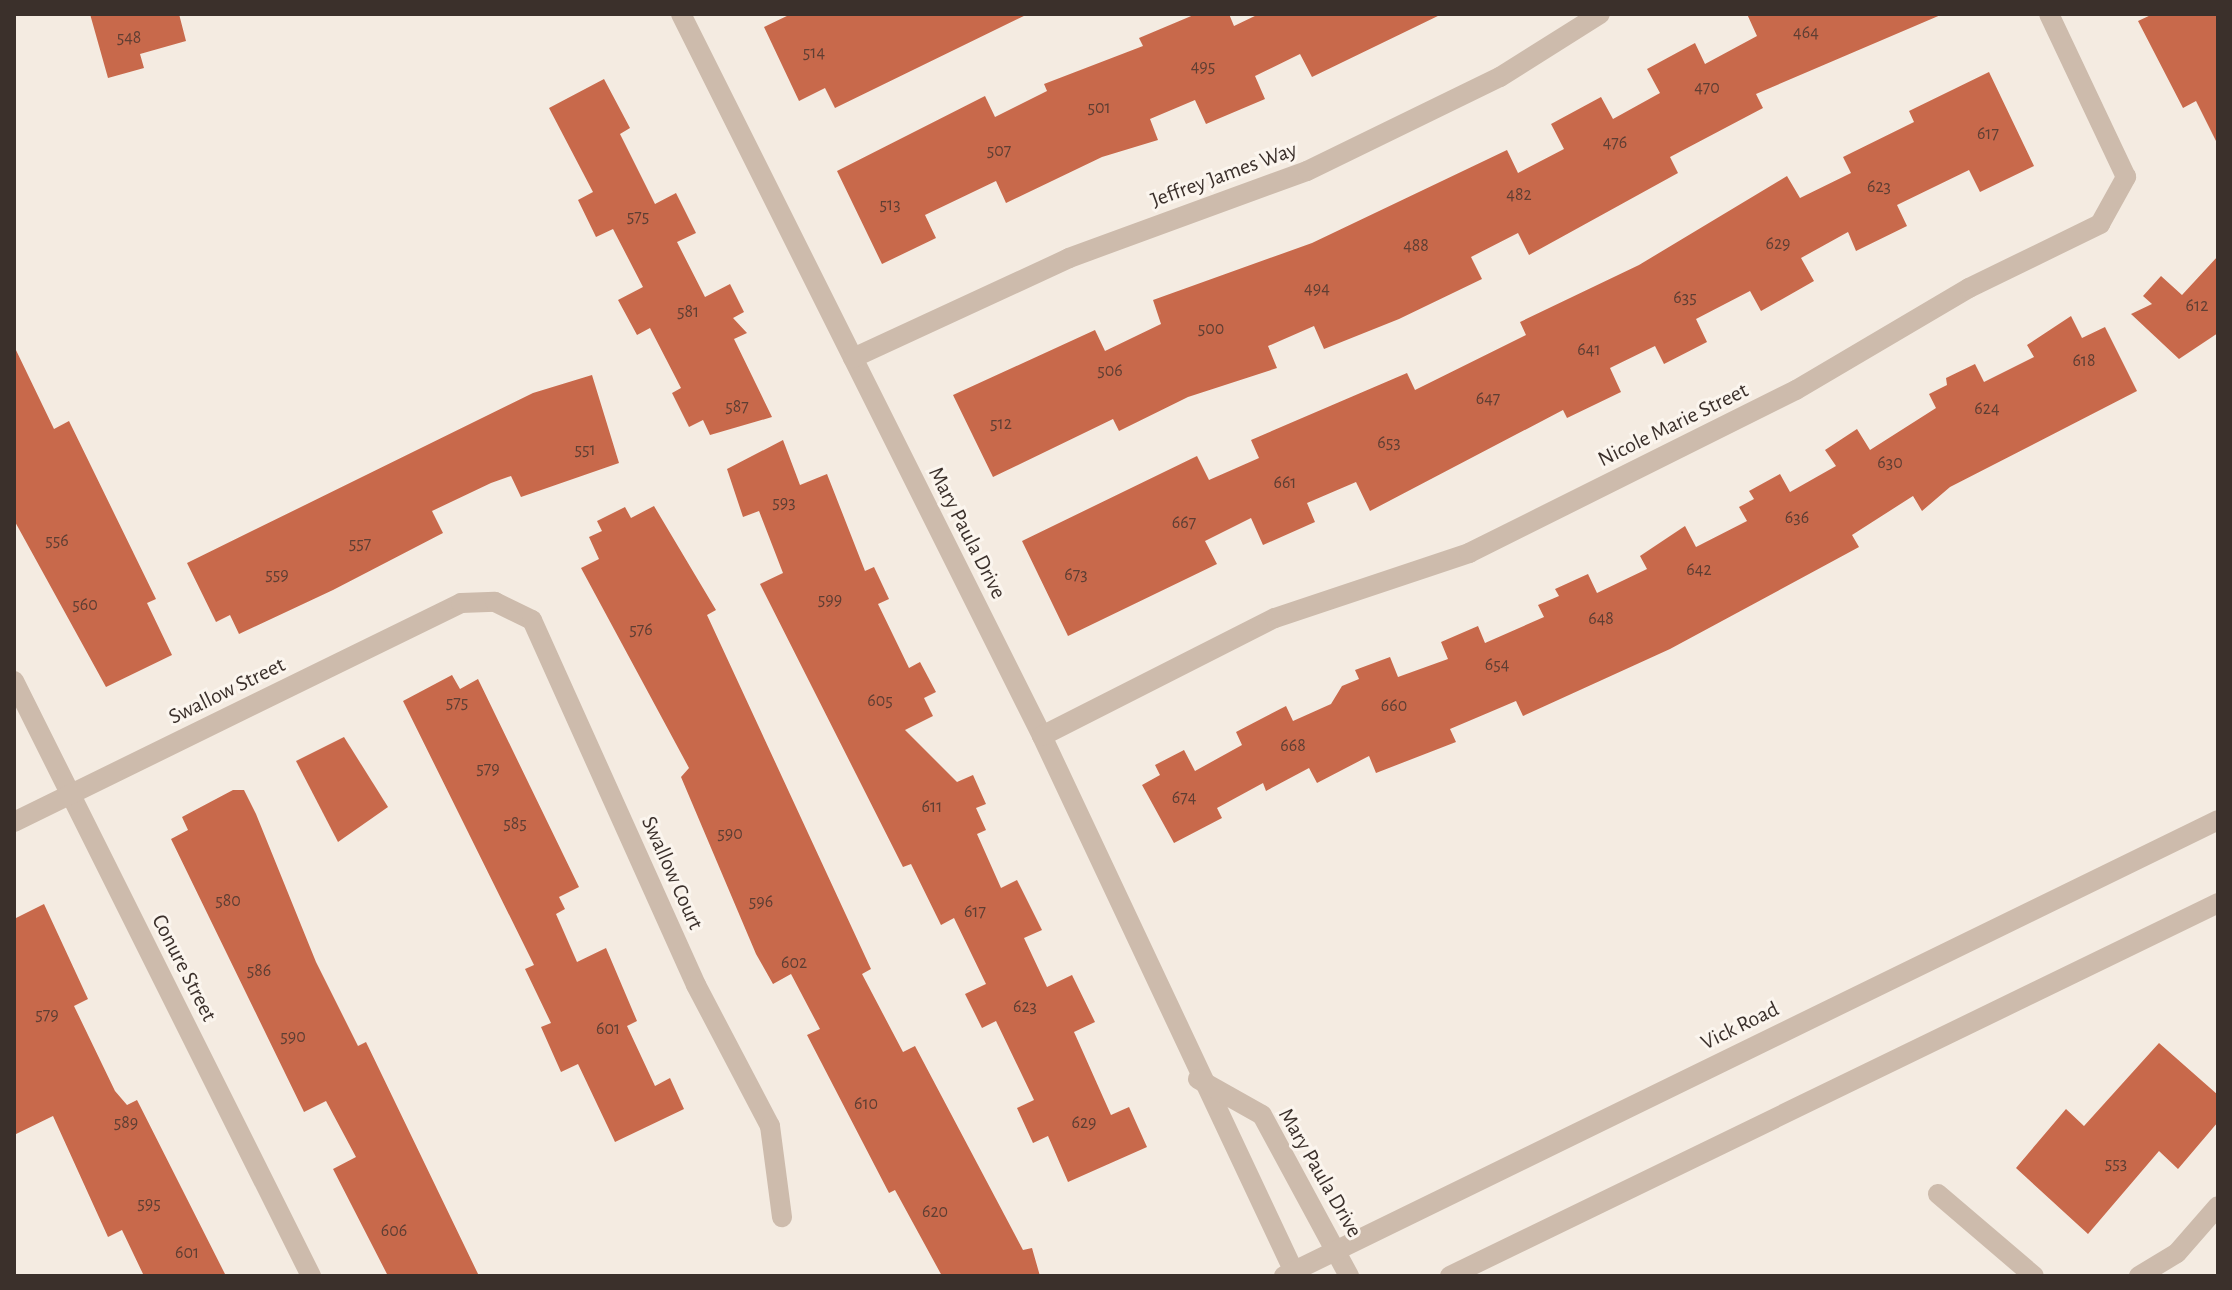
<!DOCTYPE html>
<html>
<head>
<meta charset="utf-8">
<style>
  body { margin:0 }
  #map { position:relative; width:2232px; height:1290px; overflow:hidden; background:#f4ebe1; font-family:"Alegreya Sans",sans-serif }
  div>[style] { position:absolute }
  .building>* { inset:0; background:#c8694b }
  .minor>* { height:20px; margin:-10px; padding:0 10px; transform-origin:10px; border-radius:10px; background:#cdbbac }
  span { translate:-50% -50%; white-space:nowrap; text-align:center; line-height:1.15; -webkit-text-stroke:6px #fbf5ee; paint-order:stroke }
  .number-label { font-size:18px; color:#5e3e33 }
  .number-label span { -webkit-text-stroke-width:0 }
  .street-label { font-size:22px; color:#3b302b }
  .frame { position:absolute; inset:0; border:16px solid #3b302b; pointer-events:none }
</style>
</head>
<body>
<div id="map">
  <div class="building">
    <i style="clip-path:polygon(90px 14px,179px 14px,186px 41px,140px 54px,144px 68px,108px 78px)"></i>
    <i style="clip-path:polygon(791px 14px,1028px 14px,835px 108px,825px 88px,799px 101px,764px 27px)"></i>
    <i style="clip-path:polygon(1196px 14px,1229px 14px,1234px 26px,1259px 14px,1442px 14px,1312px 77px,1300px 54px,1255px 76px,1265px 99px,1206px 124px,1195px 100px,1150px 119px,1158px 140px,1102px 157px,1006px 203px,996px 181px,925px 215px,936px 238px,882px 264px,837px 171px,985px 96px,995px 117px,1047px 91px,1044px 84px,1143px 46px,1139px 38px)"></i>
    <i style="clip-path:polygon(1747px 14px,1943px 14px,1756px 94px,1763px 108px,1670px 157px,1678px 173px,1529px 255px,1518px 233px,1471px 257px,1482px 279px,1399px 319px,1324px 349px,1314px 326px,1268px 346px,1277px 368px,1188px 397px,1119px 431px,1113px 419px,993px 477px,953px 395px,1095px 330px,1105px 351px,1161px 324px,1153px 300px,1312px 243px,1507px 150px,1518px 173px,1564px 149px,1551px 124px,1601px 97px,1613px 119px,1660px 93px,1647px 69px,1695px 43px,1705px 64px,1757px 36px)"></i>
    <i style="clip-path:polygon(2153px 14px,2218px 14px,2218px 145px,2196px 101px,2183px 108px,2138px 21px)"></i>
    <i style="clip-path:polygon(1989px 72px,2034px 166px,1980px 192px,1969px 170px,1897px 205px,1907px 226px,1856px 251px,1848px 232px,1801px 258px,1814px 281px,1761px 311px,1750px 291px,1696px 319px,1707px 342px,1664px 364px,1655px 346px,1610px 368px,1621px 392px,1567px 418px,1563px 410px,1370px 511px,1356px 482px,1307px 503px,1315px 522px,1263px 545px,1251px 518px,1205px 541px,1217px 564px,1068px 636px,1022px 541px,1197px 456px,1209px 480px,1259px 458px,1251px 440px,1407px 373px,1415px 390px,1526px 335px,1520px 322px,1639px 265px,1787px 176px,1800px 198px,1851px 173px,1843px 157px,1914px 122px,1909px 111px)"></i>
    <i style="clip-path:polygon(604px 79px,630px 128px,620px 134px,655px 204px,676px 193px,696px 233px,677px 242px,705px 297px,730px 284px,744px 312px,733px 318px,747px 333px,734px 339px,772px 417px,710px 435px,703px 420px,689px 427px,672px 393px,681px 388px,650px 328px,637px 335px,618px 300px,643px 287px,613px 229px,596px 237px,578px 200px,593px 192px,549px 108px)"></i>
    <i style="clip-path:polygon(2218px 256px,2218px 333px,2179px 359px,2131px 314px,2152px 304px,2143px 296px,2161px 276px,2182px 295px)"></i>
    <i style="clip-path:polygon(2071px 316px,2082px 338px,2105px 327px,2137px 391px,1950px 487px,1922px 511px,1913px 496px,1852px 535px,1859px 547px,1670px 649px,1523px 716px,1516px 701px,1450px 729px,1456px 742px,1376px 773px,1369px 756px,1317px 783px,1309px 768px,1266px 791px,1263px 783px,1217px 808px,1222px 818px,1174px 843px,1142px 785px,1160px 775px,1155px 765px,1184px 750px,1195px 771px,1242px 745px,1236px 732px,1286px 706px,1293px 721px,1331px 704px,1342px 686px,1359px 679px,1355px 670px,1390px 657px,1398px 677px,1448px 659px,1441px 642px,1478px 626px,1485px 643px,1544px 617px,1538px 605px,1559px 596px,1555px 589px,1588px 574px,1597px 593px,1647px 569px,1640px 556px,1685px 526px,1696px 547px,1747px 521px,1739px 507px,1754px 499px,1749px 491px,1780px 474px,1790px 492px,1836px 466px,1825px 450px,1857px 429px,1870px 450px,1936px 408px,1929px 394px,1947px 385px,1946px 378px,1975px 364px,1984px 382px,2034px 357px,2027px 345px)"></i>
    <i style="clip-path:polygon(14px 346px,54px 429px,69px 421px,156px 599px,147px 603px,172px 655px,106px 687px,14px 520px)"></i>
    <i style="clip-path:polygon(592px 375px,619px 463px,521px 497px,511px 476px,491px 483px,432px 511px,443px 533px,333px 590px,239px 634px,230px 615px,216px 622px,187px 563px,533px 393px)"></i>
    <i style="clip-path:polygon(783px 440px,800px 485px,827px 474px,865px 571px,874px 567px,889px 599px,878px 604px,909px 668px,920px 662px,936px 692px,924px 698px,933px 716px,905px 730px,957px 782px,973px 775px,986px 804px,976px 808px,986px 830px,977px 834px,1001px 888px,1017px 880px,1042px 930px,1024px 938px,1047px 987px,1072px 975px,1095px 1022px,1074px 1032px,1111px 1115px,1129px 1107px,1147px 1147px,1068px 1182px,1048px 1136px,1033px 1143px,1017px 1108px,1034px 1100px,996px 1021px,982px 1028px,965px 994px,986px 984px,954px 918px,941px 925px,911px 864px,903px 867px,760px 584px,783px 573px,759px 511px,743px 517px,727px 469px)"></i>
    <i style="clip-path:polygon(654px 506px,716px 610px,707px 615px,871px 969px,862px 974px,903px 1052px,915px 1046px,1023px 1250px,1032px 1248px,1040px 1276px,942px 1276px,895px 1190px,889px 1193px,807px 1035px,820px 1029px,791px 974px,773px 984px,756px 954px,681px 777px,689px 768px,581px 568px,599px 559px,589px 537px,602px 531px,597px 521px,625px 507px,631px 518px)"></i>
    <i style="clip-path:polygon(452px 675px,460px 689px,478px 679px,579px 887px,559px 897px,565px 909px,556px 914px,577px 962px,606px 948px,637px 1021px,627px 1026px,655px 1086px,670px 1078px,684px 1109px,615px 1142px,578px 1064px,561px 1072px,541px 1027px,551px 1023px,525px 969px,534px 965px,403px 701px)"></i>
    <i style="clip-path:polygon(344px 737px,388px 807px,338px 842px,296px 761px)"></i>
    <i style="clip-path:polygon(233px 790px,244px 790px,256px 814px,316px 962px,358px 1046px,366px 1042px,479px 1276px,388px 1276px,333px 1169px,356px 1157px,326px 1101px,304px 1112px,171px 839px,188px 830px,182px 817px)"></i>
    <i style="clip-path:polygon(44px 904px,88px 999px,74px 1006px,115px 1091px,127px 1105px,137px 1100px,226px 1276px,144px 1276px,122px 1230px,108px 1237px,53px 1116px,14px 1135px,14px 919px)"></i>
    <i style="clip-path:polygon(2159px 1043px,2218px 1095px,2218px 1122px,2178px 1169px,2159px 1151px,2088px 1234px,2016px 1168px,2066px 1109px,2084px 1126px)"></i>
  </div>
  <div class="minor">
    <i style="left:681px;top:14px;width:807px;rotate:63.43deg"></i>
    <i style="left:1042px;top:736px;width:597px;rotate:64.81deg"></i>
    <i style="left:853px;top:358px;width:238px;rotate:-24.8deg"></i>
    <i style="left:1069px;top:258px;width:253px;rotate:-20.1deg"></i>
    <i style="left:1307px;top:171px;width:215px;rotate:-26deg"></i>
    <i style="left:1500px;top:77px;width:118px;rotate:-32.2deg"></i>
    <i style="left:14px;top:681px;width:665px;rotate:63.47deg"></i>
    <i style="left:1042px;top:736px;width:261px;rotate:-26.9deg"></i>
    <i style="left:1275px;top:618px;width:205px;rotate:-18.5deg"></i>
    <i style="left:1469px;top:553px;width:365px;rotate:-26.5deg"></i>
    <i style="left:1796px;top:390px;width:201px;rotate:-30.5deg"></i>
    <i style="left:1969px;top:288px;width:146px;rotate:-26deg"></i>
    <i style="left:2100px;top:224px;width:54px;rotate:-61deg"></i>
    <i style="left:2126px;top:177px;width:180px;rotate:-115.3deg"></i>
    <i style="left:14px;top:822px;width:498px;rotate:-26.1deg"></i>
    <i style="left:461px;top:603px;width:34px;rotate:-2deg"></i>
    <i style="left:495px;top:602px;width:41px;rotate:25.9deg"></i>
    <i style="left:532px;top:620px;width:400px;rotate:65.8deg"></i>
    <i style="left:696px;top:985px;width:159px;rotate:62.3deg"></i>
    <i style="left:770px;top:1126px;width:92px;rotate:82.5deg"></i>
    <i style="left:1198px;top:1079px;width:73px;rotate:29.4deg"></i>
    <i style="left:1262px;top:1115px;width:183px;rotate:61.6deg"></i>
    <i style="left:1938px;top:1194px;width:126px;rotate:40.5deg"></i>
    <i style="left:1284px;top:1276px;width:1039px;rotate:-26.02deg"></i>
    <i style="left:1450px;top:1276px;width:854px;rotate:-25.9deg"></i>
    <i style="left:2139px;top:1276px;width:44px;rotate:-31.2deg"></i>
    <i style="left:2177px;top:1253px;width:62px;rotate:-48.9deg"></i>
  </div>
  <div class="number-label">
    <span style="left:1806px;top:33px">464</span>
    <span style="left:129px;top:38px">548</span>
    <span style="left:814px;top:53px">514</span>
    <span style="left:1203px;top:67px">495</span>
    <span style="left:1707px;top:88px">470</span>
    <span style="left:1099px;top:108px">501</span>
    <span style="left:1988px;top:134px">617</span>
    <span style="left:1615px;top:143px">476</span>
    <span style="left:999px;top:151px">507</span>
    <span style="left:1879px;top:187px">623</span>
    <span style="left:1519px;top:195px">482</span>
    <span style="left:890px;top:205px">513</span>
    <span style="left:638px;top:217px">575</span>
    <span style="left:1778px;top:244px">629</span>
    <span style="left:1416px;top:246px">488</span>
    <span style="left:1317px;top:289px">494</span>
    <span style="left:1685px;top:298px">635</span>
    <span style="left:2197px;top:306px">612</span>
    <span style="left:688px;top:312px">581</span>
    <span style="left:1211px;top:329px">500</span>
    <span style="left:1589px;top:350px">641</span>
    <span style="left:2084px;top:361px">618</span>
    <span style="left:1110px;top:371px">506</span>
    <span style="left:1488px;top:399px">647</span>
    <span style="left:737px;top:407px">587</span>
    <span style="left:1987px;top:409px">624</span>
    <span style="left:1001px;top:424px">512</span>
    <span style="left:1389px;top:443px">653</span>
    <span style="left:585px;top:450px">551</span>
    <span style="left:1890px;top:463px">630</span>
    <span style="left:1285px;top:483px">661</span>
    <span style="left:784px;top:503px">593</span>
    <span style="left:1797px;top:518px">636</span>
    <span style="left:1184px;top:523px">667</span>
    <span style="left:57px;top:541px">556</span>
    <span style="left:360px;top:544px">557</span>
    <span style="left:1699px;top:570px">642</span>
    <span style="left:277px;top:575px">559</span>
    <span style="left:1076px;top:575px">673</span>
    <span style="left:830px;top:600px">599</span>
    <span style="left:85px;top:605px">560</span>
    <span style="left:1601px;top:619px">648</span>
    <span style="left:641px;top:630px">576</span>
    <span style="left:1497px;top:665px">654</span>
    <span style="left:880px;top:701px">605</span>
    <span style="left:457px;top:703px">575</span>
    <span style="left:1394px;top:706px">660</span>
    <span style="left:1293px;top:746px">668</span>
    <span style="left:488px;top:769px">579</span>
    <span style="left:1184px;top:798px">674</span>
    <span style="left:932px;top:807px">611</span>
    <span style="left:515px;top:824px">585</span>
    <span style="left:730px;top:834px">590</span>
    <span style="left:228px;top:901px">580</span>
    <span style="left:761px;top:902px">596</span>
    <span style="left:975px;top:912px">617</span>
    <span style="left:794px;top:963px">602</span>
    <span style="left:259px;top:971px">586</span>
    <span style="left:1025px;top:1007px">623</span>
    <span style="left:47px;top:1015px">579</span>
    <span style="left:608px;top:1029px">601</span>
    <span style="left:293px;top:1037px">590</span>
    <span style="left:866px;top:1104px">610</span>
    <span style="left:126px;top:1123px">589</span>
    <span style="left:1084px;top:1123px">629</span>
    <span style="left:2116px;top:1164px">553</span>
    <span style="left:149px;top:1204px">595</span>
    <span style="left:935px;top:1212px">620</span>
    <span style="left:394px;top:1231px">606</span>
    <span style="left:187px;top:1253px">601</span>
  </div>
  <div class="street-label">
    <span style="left:1224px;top:175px;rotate:-20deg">Jeffrey James Way</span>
    <span style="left:1673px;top:425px;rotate:-26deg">Nicole Marie Street</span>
    <span style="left:967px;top:533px;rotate:63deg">Mary Paula Drive</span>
    <span style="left:227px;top:691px;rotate:-26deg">Swallow Street</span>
    <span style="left:672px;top:873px;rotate:66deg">Swallow Court</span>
    <span style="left:184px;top:968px;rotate:63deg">Conure Street</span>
    <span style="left:1740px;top:1026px;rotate:-26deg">Vick Road</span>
    <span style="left:1320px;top:1173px;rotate:60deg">Mary Paula Drive</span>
  </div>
  <div class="frame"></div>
</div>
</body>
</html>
